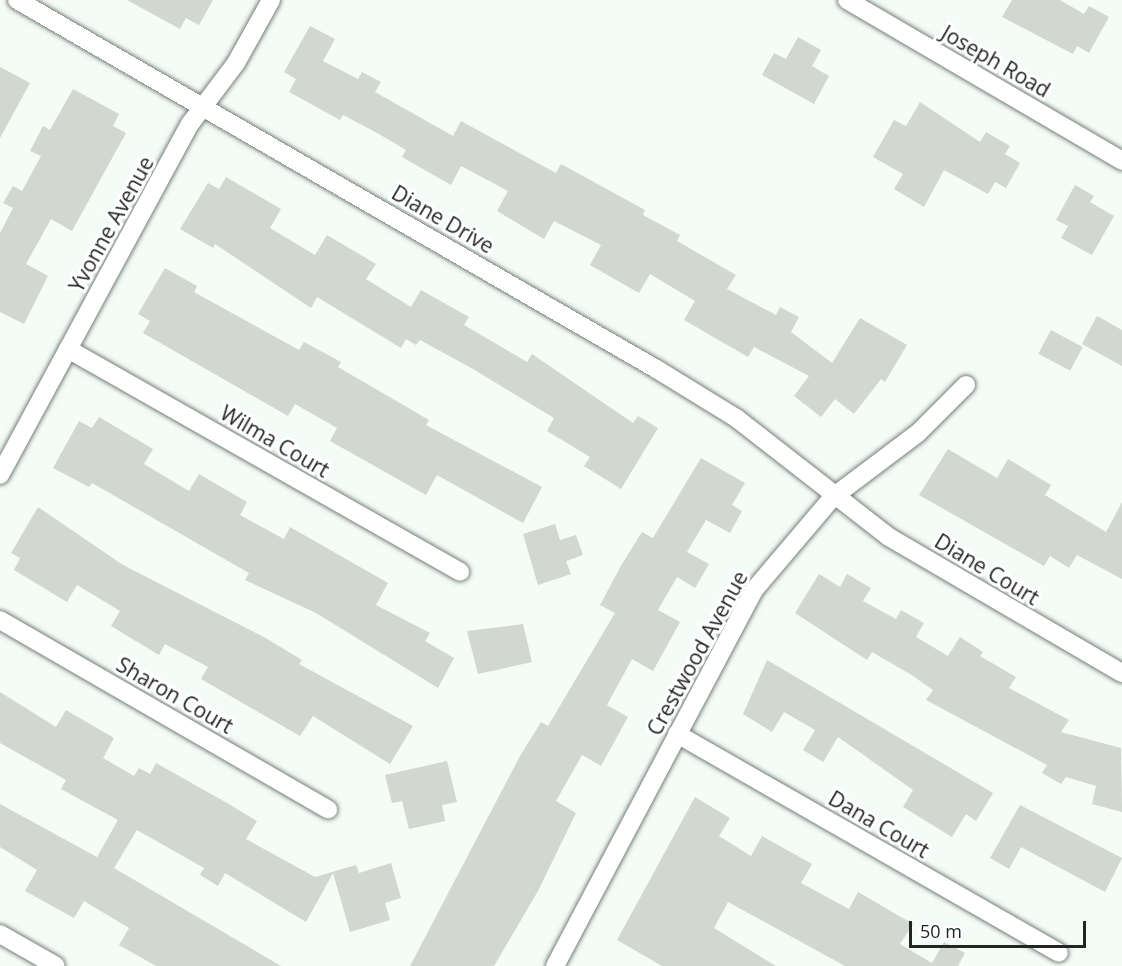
<!DOCTYPE html>
<html>
<head>
<meta charset="utf-8">
<style>
  body { margin:0 }
  #map { position:relative; width:1122px; height:966px; overflow:hidden; background:#f3fcf6; font-family:"Open Sans",sans-serif }
  div>[style] { position:absolute }
  .building>* { inset:0; background:#d2d7cf; transform-origin:0 0 }
  .roads { filter:drop-shadow(0 0 2px #777e79) drop-shadow(0 0 2px #777e79) }
  .street>* { height:18px; margin:-9px; padding:0 9px; transform-origin:9px; border-radius:9px; background:#fff }
  span { translate:-50% -50%; white-space:nowrap; text-align:center; line-height:1.15; -webkit-text-stroke:6px #fff; paint-order:stroke }
  .street-label { font-size:21px; color:#222623 }
  .scale { position:absolute; left:909px; top:921px; width:177px; height:27px; box-sizing:border-box; border:3px solid #222623; border-top:0; padding-left:8px; font-size:18px; line-height:21px; white-space:nowrap; color:#222623; -webkit-text-stroke:4px #fff; paint-order:stroke }
</style>
</head>
<body>
<div id="map">
  <div class="building">
    <i style="clip-path:polygon(127px 0,213px 0,199px 25px,186px 18px,180px 29px)"></i>
    <i style="clip-path:polygon(1012px 0,1060px 0,1084px 14px,1089px 6px,1109px 17px,1089px 53px,1077px 46px,1073px 54px,1002px 17px)"></i>
    <i style="clip-path:polygon(310px 26px,335px 39px,323px 61px,358px 79px,362px 72px,381px 82px,375px 92px,453px 136px,461px 121px,556px 173px,561px 164px,645px 210px,643px 215px,680px 235px,677px 241px,736px 275px,727px 289px,776px 315px,780px 307px,799px 317px,791px 332px,832px 363px,860px 318px,907px 345px,885px 382px,881px 379px,854px 414px,835px 399px,821px 417px,794px 396px,809px 376px,754px 347px,748px 357px,684px 320px,695px 301px,650px 274px,639px 293px,590px 265px,601px 245px,554px 221px,544px 239px,497px 211px,508px 191px,461px 166px,451px 185px,402px 157px,406px 150px,379px 134px,343px 115px,340px 120px,289px 92px,296px 79px,284px 72px)"></i>
    <i style="clip-path:polygon(798px 37px,821px 50px,812px 66px,829px 76px,814px 104px,762px 75px,774px 53px,786px 59px)"></i>
    <i style="clip-path:polygon(0 67px,30px 83px,0 138px)"></i>
    <i style="clip-path:polygon(73px 89px,119px 114px,113px 126px,126px 133px,72px 231px,51px 219px,26px 264px,48px 276px,24px 324px,0 312px,0 233px,13px 208px,3px 203px,13px 186px,22px 191px,41px 156px,30px 151px,43px 126px,50px 130px)"></i>
    <i style="clip-path:polygon(920px 102px,980px 142px,986px 132px,1010px 146px,1005px 154px,1020px 163px,1006px 188px,995px 182px,988px 194px,944px 170px,924px 207px,894px 189px,903px 174px,873px 157px,894px 120px,906px 126px)"></i>
    <i style="clip-path:polygon(226px 177px,281px 209px,270px 228px,315px 255px,327px 235px,376px 264px,366px 279px,411px 307px,421px 290px,469px 317px,464px 325px,527px 362px,532px 354px,633px 423px,638px 416px,658px 428px,621px 489px,584px 466px,590px 457px,547px 431px,554px 418px,473px 369px,420px 340px,416px 345px,406px 339px,401px 348px,317px 297px,311px 308px,215px 244px,213px 248px,180px 229px,208px 183px,219px 189px)"></i>
    <i style="clip-path:polygon(1075px 185px,1094px 196px,1090px 202px,1114px 216px,1092px 255px,1061px 238px,1068px 226px,1056px 220px)"></i>
    <i style="clip-path:polygon(165px 268px,197px 286px,194px 292px,299px 350px,304px 342px,341px 362px,338px 367px,429px 420px,426px 425px,542px 487px,523px 523px,437px 475px,426px 495px,330px 441px,337px 428px,295px 404px,288px 416px,143px 333px,150px 321px,138px 314px)"></i>
    <i style="clip-path:polygon(1097px 316px,1122px 330px,1122px 366px,1082px 344px)"></i>
    <i style="left:1051px;top:330px;width:36px;height:27px;rotate:28deg"></i>
    <i style="clip-path:polygon(99px 417px,153px 449px,144px 464px,189px 491px,199px 474px,247px 502px,240px 515px,284px 539px,290px 527px,388px 583px,376px 605px,430px 633px,425px 641px,454px 658px,438px 688px,316px 613px,245px 580px,249px 573px,92px 483px,89px 487px,53px 468px,79px 421px,92px 428px)"></i>
    <i style="clip-path:polygon(948px 449px,997px 478px,1008px 459px,1051px 485px,1045px 495px,1106px 532px,1122px 502px,1122px 579px,1077px 555px,1069px 568px,1050px 556px,1044px 566px,919px 495px)"></i>
    <i style="clip-path:polygon(701px 458px,745px 483px,732px 505px,742px 511px,730px 533px,706px 520px,687px 552px,709px 564px,695px 588px,677px 577px,658px 610px,680px 622px,653px 671px,632px 659px,607px 705px,628px 717px,612px 746px,601px 766px,582px 755px,556px 801px,576px 813px,538px 891px,494px 966px,410px 966px,520px 756px,541px 722px,548px 726px,615px 613px,600px 605px,622px 564px,642px 532px,653px 538px)"></i>
    <i style="clip-path:polygon(38px 507px,123px 565px,264px 637px,302px 660px,299px 664px,413px 726px,390px 764px,313px 716px,300px 736px,201px 679px,208px 667px,165px 644px,159px 655px,111px 626px,120px 611px,77px 585px,67px 602px,14px 570px,20px 558px,11px 553px)"></i>
    <i style="clip-path:polygon(555px 524px,560px 540px,576px 535px,583px 555px,566px 561px,571px 574px,538px 585px,523px 534px)"></i>
    <i style="clip-path:polygon(819px 574px,840px 587px,847px 574px,871px 588px,863px 601px,896px 619px,901px 610px,924px 623px,916px 637px,948px 656px,960px 637px,983px 652px,980px 656px,1016px 677px,1009px 688px,1069px 720px,1061px 732px,1121px 748px,1122px 812px,1092px 804px,1096px 786px,1066px 777px,1061px 784px,1042px 773px,1047px 765px,926px 700px,933px 690px,910px 674px,872px 652px,867px 660px,795px 613px)"></i>
    <i style="clip-path:polygon(523px 624px,532px 662px,478px 674px,467px 631px)"></i>
    <i style="clip-path:polygon(767px 660px,993px 793px,976px 821px,966px 814px,952px 837px,903px 807px,913px 790px,838px 737px,823px 762px,803px 750px,815px 730px,784px 712px,772px 732px,743px 714px)"></i>
    <i style="clip-path:polygon(0 692px,56px 727px,66px 710px,114px 738px,103px 758px,134px 776px,139px 768px,150px 774px,156px 763px,227px 803px,257px 821px,246px 839px,315px 877px,356px 865px,359px 873px,391px 863px,401px 898px,385px 903px,390px 920px,350px 932px,333px 873px,306px 922px,225px 873px,218px 886px,200px 875px,204px 868px,137px 830px,114px 868px,281px 966px,156px 966px,119px 945px,129px 928px,84px 901px,74px 918px,25px 891px,37px 870px,0 847px,0 804px,97px 857px,118px 820px,61px 789px,66px 780px,0 743px)"></i>
    <i style="clip-path:polygon(447px 761px,457px 802px,442px 805px,445px 821px,409px 829px,402px 801px,392px 803px,385px 775px)"></i>
    <i style="clip-path:polygon(695px 797px,730px 818px,719px 836px,751px 856px,762px 836px,812px 864px,801px 883px,849px 909px,858px 892px,913px 924px,900px 944px,932px 963px,944px 942px,965px 953px,958px 966px,845px 966px,728px 902px,714px 928px,776px 966px,662px 966px,617px 940px)"></i>
    <i style="clip-path:polygon(1020px 805px,1122px 858px,1105px 892px,1021px 847px,1009px 869px,990px 858px)"></i>
  </div>
  <div class="roads">
    <div class="street">
      <i style="left:17px;top:0;width:740px;rotate:29.99deg"></i>
      <i style="left:658px;top:370px;width:92px;rotate:31.6deg"></i>
      <i style="left:736px;top:418px;width:194px;rotate:37.9deg"></i>
      <i style="left:889px;top:537px;width:270px;rotate:30.3deg"></i>
      <i style="left:847px;top:0;width:319px;rotate:30.3deg"></i>
      <i style="left:68px;top:349px;width:451px;rotate:29.6deg"></i>
      <i style="left:0;top:475px;width:399px;rotate:-61.6deg"></i>
      <i style="left:190px;top:124px;width:76px;rotate:-53deg"></i>
      <i style="left:236px;top:63px;width:72px;rotate:-60.9deg"></i>
      <i style="left:0;top:620px;width:379px;rotate:30deg"></i>
      <i style="left:677px;top:734px;width:440px;rotate:29.8deg"></i>
      <i style="left:0;top:934px;width:64px;rotate:29.7deg"></i>
      <i style="left:555px;top:966px;width:425px;rotate:-62.1deg"></i>
      <i style="left:754px;top:590px;width:122px;rotate:-49.7deg"></i>
      <i style="left:833px;top:497px;width:106px;rotate:-37deg"></i>
      <i style="left:918px;top:433px;width:68px;rotate:-45deg"></i>
    </div>
  </div>
  <div class="street-label">
    <span style="left:996px;top:61px;rotate:30deg">Joseph Road</span>
    <span style="left:443px;top:219px;rotate:30deg">Diane Drive</span>
    <span style="left:111px;top:224px;rotate:-61deg">Yvonne Avenue</span>
    <span style="left:275px;top:441px;rotate:30deg">Wilma Court</span>
    <span style="left:987px;top:569px;rotate:31deg">Diane Court</span>
    <span style="left:697px;top:653px;rotate:-61deg">Crestwood Avenue</span>
    <span style="left:175px;top:695px;rotate:30deg">Sharon Court</span>
    <span style="left:879px;top:824px;rotate:30deg">Dana Court</span>
  </div>
  <div class="scale">50 m</div>
</div>
</body>
</html>
